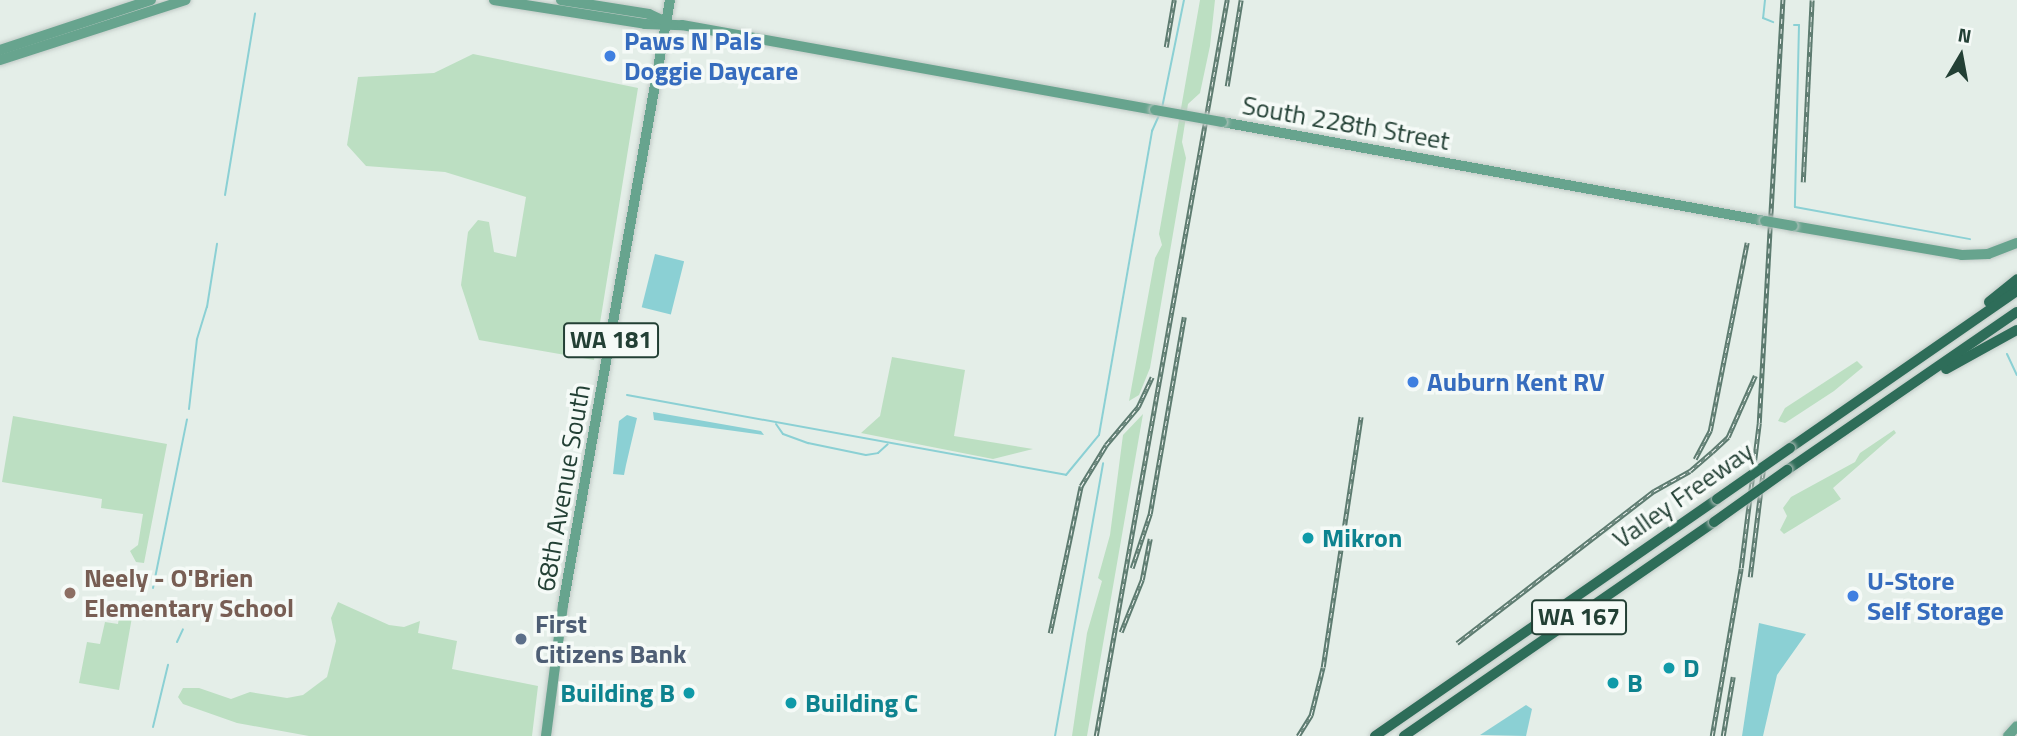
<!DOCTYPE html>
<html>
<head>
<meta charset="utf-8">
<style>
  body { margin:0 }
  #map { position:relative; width:2017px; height:736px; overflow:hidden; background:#e4eee8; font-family:"Titillium Web",sans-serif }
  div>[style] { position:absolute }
  .green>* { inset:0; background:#bcdfc2 }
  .water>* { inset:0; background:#8bd0d4; transform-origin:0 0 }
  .stream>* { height:2px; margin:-1px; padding:0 1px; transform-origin:1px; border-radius:1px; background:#8bd0d4 }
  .roads { filter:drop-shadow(0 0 2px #c1cac6) drop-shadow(0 0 2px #c1cac6) }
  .major>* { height:10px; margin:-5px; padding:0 5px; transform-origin:5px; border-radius:5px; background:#67a48e }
  .highway>* { height:10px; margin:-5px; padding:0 5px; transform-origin:5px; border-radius:5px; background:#2e6d59 }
  .rail>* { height:4.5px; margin-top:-2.25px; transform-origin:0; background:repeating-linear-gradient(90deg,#f5faf7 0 5px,#5d7b70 0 10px); box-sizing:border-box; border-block:2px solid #5d7b70 }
  .bridges { filter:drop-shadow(0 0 2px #c1cac6) drop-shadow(0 0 2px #c1cac6) }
  .major-bridge>* { height:10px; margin:-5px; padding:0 5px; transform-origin:5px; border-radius:5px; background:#67a48e }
  .highway-bridge>* { height:10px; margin:-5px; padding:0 5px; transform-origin:5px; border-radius:5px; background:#2e6d59 }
  .dots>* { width:19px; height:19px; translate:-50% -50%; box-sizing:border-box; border:4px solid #f5faf7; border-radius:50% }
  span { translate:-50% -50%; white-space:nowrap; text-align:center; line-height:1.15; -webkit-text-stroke:7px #f5faf7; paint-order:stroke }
  .shield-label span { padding:2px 5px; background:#f5faf7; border:2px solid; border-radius:5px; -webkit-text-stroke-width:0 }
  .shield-label { font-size:24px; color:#234035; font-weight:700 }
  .shop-label { font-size:26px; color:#366cbe; font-weight:700 }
  .left { translate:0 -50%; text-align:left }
  .street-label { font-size:26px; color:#234035 }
  .culture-label { font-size:26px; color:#0d838f; font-weight:700 }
  .right { translate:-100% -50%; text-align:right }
  .education-label { font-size:26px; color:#785e54; font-weight:700 }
  .service-label { font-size:26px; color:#4e5e75; font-weight:700 }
  .north { position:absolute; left:1926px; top:21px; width:70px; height:70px; -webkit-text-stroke:5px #f5faf7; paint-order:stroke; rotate:10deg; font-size:19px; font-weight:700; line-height:28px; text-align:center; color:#234035 }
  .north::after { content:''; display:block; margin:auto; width:24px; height:32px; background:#234035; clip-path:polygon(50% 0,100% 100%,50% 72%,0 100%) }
</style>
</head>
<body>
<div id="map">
  <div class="green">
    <i style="clip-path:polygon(1200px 0,1215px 0,1210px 46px,1200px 93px,1188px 104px,1182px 142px,1186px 158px,1150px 368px,1139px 395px,1129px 401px,1155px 258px,1162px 245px,1159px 234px)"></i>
    <i style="clip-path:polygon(473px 54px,638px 88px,594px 360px,479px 340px,461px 285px,468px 232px,478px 220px,489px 222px,494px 252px,516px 257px,526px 197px,445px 172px,366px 166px,347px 145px,358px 77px,434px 73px)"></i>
    <i style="clip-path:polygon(892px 357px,965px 370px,954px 436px,1033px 449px,993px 459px,861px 433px,880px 416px)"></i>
    <i style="clip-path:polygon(1857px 361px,1863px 367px,1834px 391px,1785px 423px,1778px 421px,1785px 408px)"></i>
    <i style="clip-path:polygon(1143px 414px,1087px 736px,1072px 736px,1087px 633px,1102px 581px,1098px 578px,1110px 535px,1123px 435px)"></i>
    <i style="clip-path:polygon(13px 416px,167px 444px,144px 563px,136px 562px,130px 551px,138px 545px,143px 514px,101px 508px,102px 499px,2px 482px)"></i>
    <i style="clip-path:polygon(1894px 430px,1896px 433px,1833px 488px,1841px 499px,1784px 534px,1780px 530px,1787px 516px,1783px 508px,1791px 497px,1855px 462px,1860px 453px)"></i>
    <i style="clip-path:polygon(338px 602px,389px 625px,404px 627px,420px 621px,418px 633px,457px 641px,452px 669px,538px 686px,532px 736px,309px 736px,237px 723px,183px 704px,178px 697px,183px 688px,199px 688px,231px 699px,250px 692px,287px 698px,303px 695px,327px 677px,336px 641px,331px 618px)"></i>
    <i style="clip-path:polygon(121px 604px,134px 606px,119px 690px,79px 683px,87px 642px,100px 644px,105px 622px,118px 624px)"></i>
  </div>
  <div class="water">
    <i style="left:655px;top:254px;width:30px;height:55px;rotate:14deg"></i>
    <i style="clip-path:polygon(653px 412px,761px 431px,764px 435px,654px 420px)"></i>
    <i style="clip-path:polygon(627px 415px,637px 418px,626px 465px,624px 475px,613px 474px,619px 421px)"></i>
    <i style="clip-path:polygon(1759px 623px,1806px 634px,1777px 675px,1763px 736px,1742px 736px)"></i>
    <i style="clip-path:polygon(1526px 705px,1532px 709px,1526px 736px,1480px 735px)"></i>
  </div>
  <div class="stream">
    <i style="left:1765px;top:0;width:18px;rotate:96deg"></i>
    <i style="left:1763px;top:18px;width:11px;rotate:22deg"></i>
    <i style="left:1794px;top:25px;width:5px"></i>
    <i style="left:1799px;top:25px;width:182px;rotate:91.3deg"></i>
    <i style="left:1795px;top:207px;width:178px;rotate:10.4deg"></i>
    <i style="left:1162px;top:108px;width:110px;rotate:-78.5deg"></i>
    <i style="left:225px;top:195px;width:184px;rotate:-80.6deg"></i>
    <i style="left:2007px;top:354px;width:23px;rotate:65deg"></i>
    <i style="left:627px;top:395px;width:446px;rotate:10.3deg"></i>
    <i style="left:1066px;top:475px;width:52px;rotate:-50.5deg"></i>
    <i style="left:1099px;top:435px;width:309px;rotate:-80.1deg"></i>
    <i style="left:1152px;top:131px;width:20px;rotate:-66deg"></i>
    <i style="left:189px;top:409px;width:70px;rotate:-83.5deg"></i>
    <i style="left:197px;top:339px;width:34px;rotate:-73deg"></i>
    <i style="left:207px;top:307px;width:64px;rotate:-81deg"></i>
    <i style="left:776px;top:424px;width:12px;rotate:55deg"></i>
    <i style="left:783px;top:434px;width:27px;rotate:20deg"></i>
    <i style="left:808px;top:443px;width:59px;rotate:11.7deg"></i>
    <i style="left:866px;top:455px;width:12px;rotate:-9deg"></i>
    <i style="left:878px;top:453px;width:13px;rotate:-42deg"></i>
    <i style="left:153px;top:588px;width:172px;rotate:-78.6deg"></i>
    <i style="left:177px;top:642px;width:14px;rotate:-65deg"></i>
    <i style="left:153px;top:727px;width:64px;rotate:-76.4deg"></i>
    <i style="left:1055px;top:736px;width:277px;rotate:-80deg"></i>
  </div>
  <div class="roads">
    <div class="major">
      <i style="left:494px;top:0;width:153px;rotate:9deg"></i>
      <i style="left:645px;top:24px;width:37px;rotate:2deg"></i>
      <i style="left:682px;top:25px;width:481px;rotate:10.2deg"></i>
      <i style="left:561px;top:0;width:89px;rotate:9deg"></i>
      <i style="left:649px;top:14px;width:19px;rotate:25deg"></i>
      <i style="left:0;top:50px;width:159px;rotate:-18.3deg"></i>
      <i style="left:0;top:60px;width:195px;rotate:-17.9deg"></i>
      <i style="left:1222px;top:122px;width:552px;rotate:10.33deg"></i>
      <i style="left:1793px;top:226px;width:171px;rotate:9.7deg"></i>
      <i style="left:1962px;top:255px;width:26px;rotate:-2deg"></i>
      <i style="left:1988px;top:254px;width:31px;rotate:-21deg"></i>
      <i style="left:546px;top:736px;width:132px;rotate:-82.6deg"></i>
      <i style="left:563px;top:605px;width:614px;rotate:-79.97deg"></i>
      <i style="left:2008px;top:736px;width:13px;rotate:-48deg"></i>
    </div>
    <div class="highway">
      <i style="left:1989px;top:302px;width:36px;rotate:-39deg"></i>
      <i style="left:1946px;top:369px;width:81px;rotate:-28.8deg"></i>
      <i style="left:1790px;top:448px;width:276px;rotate:-34.7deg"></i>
      <i style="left:1787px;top:470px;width:279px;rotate:-34.5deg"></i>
      <i style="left:1375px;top:736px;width:416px;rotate:-34.7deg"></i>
      <i style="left:1404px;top:736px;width:377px;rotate:-34.6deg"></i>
    </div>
  </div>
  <div class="rail">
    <i style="left:1166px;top:47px;width:48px;rotate:-80.3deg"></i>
    <i style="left:1227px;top:86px;width:87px;rotate:-80.8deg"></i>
    <i style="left:1803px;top:182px;width:182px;rotate:-87.2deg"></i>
    <i style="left:1695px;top:459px;width:32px;rotate:-62deg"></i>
    <i style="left:1710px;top:431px;width:192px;rotate:-78.9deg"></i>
    <i style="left:1132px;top:568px;width:57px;rotate:-71.6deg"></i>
    <i style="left:1150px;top:514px;width:200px;rotate:-80.2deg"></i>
    <i style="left:1750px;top:577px;width:115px;rotate:-83deg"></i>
    <i style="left:1121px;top:632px;width:56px;rotate:-68deg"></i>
    <i style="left:1142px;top:580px;width:42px;rotate:-79deg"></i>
    <i style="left:1050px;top:633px;width:150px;rotate:-78.1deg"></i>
    <i style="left:1081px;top:486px;width:48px;rotate:-58.6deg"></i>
    <i style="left:1106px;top:445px;width:50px;rotate:-49.9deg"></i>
    <i style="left:1138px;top:407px;width:33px;rotate:-65deg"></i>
    <i style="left:1457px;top:643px;width:249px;rotate:-37.7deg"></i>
    <i style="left:1654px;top:491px;width:41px;rotate:-29.1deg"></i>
    <i style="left:1690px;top:471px;width:29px;rotate:-41deg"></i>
    <i style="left:1712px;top:452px;width:22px;rotate:-43deg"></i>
    <i style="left:1728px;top:437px;width:67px;rotate:-66.1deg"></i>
    <i style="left:1096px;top:736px;width:748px;rotate:-79.91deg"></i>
    <i style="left:1298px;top:736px;width:25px;rotate:-58deg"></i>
    <i style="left:1311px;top:715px;width:49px;rotate:-76deg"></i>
    <i style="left:1323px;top:667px;width:253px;rotate:-81.4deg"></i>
    <i style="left:1712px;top:736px;width:170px;rotate:-80.2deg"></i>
    <i style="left:1741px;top:568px;width:146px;rotate:-82.9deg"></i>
    <i style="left:1759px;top:423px;width:424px;rotate:-86.8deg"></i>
    <i style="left:1723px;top:736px;width:60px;rotate:-80.4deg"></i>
  </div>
  <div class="bridges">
    <div class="major-bridge">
      <i style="left:1155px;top:110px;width:68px;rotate:10.2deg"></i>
      <i style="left:1765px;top:221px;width:28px;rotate:10deg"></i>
    </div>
    <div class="highway-bridge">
      <i style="left:1717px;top:499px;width:89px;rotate:-34.9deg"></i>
      <i style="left:1714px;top:522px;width:90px;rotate:-35.5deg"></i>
    </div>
  </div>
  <div class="dots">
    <i style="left:610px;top:56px;background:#3f7fe0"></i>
    <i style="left:1413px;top:382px;background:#3f7fe0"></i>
    <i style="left:1308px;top:538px;background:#0f9aa8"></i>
    <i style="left:70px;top:593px;background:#8d6e63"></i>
    <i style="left:1853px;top:596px;background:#3f7fe0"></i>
    <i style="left:521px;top:639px;background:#5c6f8a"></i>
    <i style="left:1669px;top:668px;background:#0f9aa8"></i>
    <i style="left:1613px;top:683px;background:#0f9aa8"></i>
    <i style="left:689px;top:693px;background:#0f9aa8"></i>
    <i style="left:791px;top:703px;background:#0f9aa8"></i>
  </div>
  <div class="shield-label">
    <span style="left:611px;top:340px">WA 181</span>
    <span style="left:1579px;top:617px">WA 167</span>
  </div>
  <div class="shop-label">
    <span class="left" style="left:624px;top:56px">Paws N Pals<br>Doggie Daycare</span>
    <span class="left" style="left:1427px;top:382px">Auburn Kent RV</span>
    <span class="left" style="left:1867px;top:596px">U-Store<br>Self Storage</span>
  </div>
  <div class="street-label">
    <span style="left:1346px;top:123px;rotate:10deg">South 228th Street</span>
    <span style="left:563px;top:488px;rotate:-80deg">68th Avenue South</span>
    <span style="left:1683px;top:495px;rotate:-35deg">Valley Freeway</span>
  </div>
  <div class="culture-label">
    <span class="left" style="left:1322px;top:538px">Mikron</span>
    <span class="left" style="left:1683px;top:668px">D</span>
    <span class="left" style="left:1627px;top:683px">B</span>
    <span class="right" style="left:675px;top:693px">Building B</span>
    <span class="left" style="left:805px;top:703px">Building C</span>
  </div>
  <div class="education-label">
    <span class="left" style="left:84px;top:593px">Neely - O'Brien<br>Elementary School</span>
  </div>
  <div class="service-label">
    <span class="left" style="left:535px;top:639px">First<br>Citizens Bank</span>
  </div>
  <div class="north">N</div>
</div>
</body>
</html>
